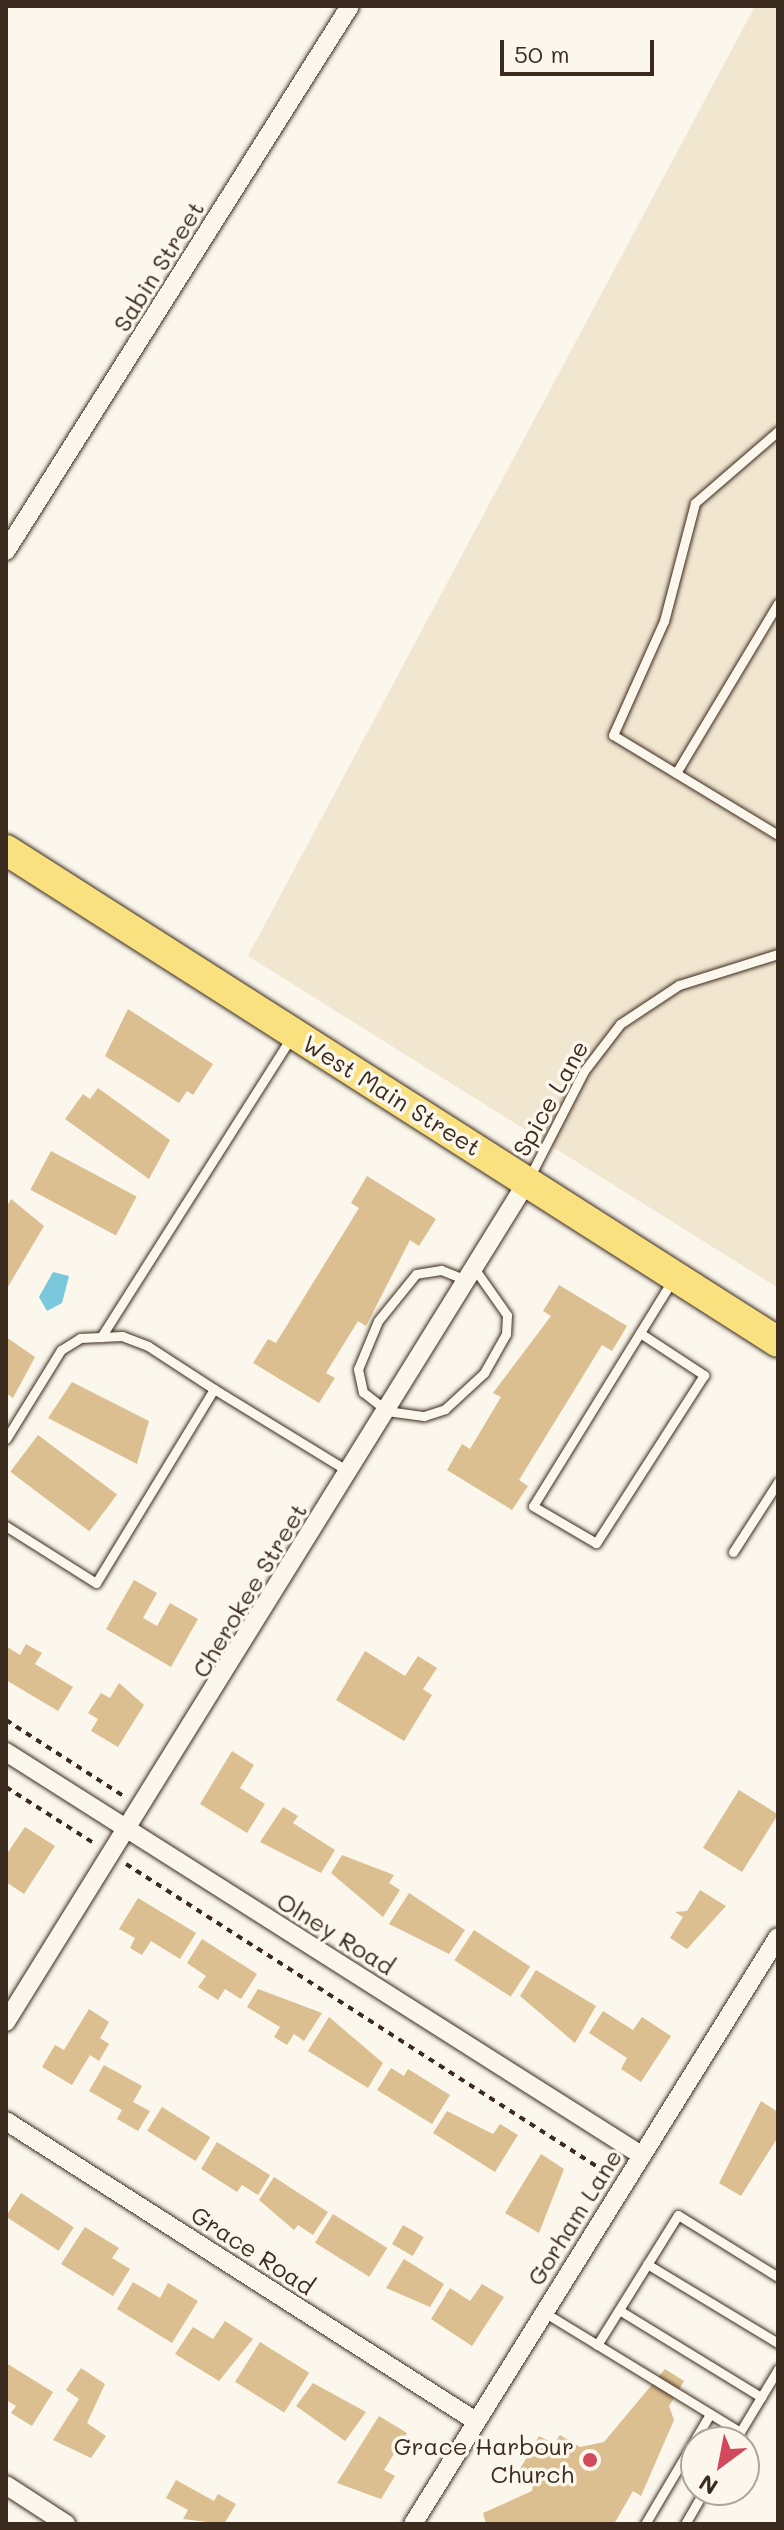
<!DOCTYPE html>
<html>
<head>
<meta charset="utf-8">
<style>
  body { margin:0 }
  #map { position:relative; width:784px; height:2530px; overflow:hidden; background:#fbf7ec; font-family:Mali,sans-serif }
  div>[style] { position:absolute }
  .built>* { inset:0; background:#f1e6d0 }
  .water>* { inset:0; background:#7bc7db }
  .building>* { inset:0; background:#dbbf90; transform-origin:0 0 }
  .path>* { height:4px; margin-top:-2px; transform-origin:0; background:repeating-linear-gradient(90deg,#3b2a1e 0 6px,transparent 0 12px) }
  .roads { filter:drop-shadow(0 0 2px #3b2a1e) drop-shadow(0 0 2px #3b2a1e) }
  .service>* { height:9px; margin:-4.5px; padding:0 4.5px; transform-origin:4.5px; border-radius:4.5px; background:#fbf7ec }
  .minor>* { height:18px; margin:-9px; padding:0 9px; transform-origin:9px; border-radius:9px; background:#fbf7ec }
  .primary>* { height:30px; margin:-15px; padding:0 15px; transform-origin:15px; border-radius:15px; background:#fae180 }
  .dots>* { width:22px; height:22px; translate:-50% -50%; box-sizing:border-box; border:4px solid #fbf7ec; border-radius:50% }
  span { translate:-50% -50%; white-space:nowrap; text-align:center; line-height:1.15; -webkit-text-stroke:7px #fbf7ec; paint-order:stroke }
  .street-label { font-size:24px; color:#3b2a1e }
  .poi-label { font-size:24px; color:#3b2a1e }
  .right { translate:-100% -50%; text-align:right }
  .frame { position:absolute; inset:0; border:8px solid #3b2a1e; pointer-events:none }
  .north { position:absolute; left:680px; top:2426px; width:80px; height:80px; box-sizing:border-box; background:#fbf7ec; border:2px solid #aea59a; border-radius:50%; rotate:212deg; font-size:22px; font-weight:700; line-height:32px; text-align:center; color:#3b2a1e }
  .north::after { content:''; display:block; margin:auto; width:28px; height:36px; background:#d1495b; clip-path:polygon(50% 0,100% 100%,50% 72%,0 100%) }
  .scale { position:absolute; left:500px; top:40px; width:154px; height:36px; box-sizing:border-box; border:4px solid #3b2a1e; border-top:0; padding-left:10px; font-size:24px; line-height:28px; white-space:nowrap; color:#3b2a1e; -webkit-text-stroke:6px #fbf7ec; paint-order:stroke }
</style>
</head>
<body>
<div id="map">
  <div class="built">
    <i style="clip-path:polygon(755px 6px,778px 6px,778px 1288px,248px 956px)"></i>
  </div>
  <div class="water">
    <i style="clip-path:polygon(53px 1272px,69px 1276px,62px 1303px,47px 1311px,39px 1297px)"></i>
  </div>
  <div class="building">
    <i style="clip-path:polygon(128px 1009px,213px 1064px,193px 1095px,187px 1091px,179px 1103px,105px 1056px)"></i>
    <i style="clip-path:polygon(98px 1088px,170px 1140px,149px 1179px,65px 1119px,83px 1094px,90px 1099px)"></i>
    <i style="left:51px;top:1151px;width:97px;height:44px;rotate:28deg"></i>
    <i style="clip-path:polygon(367px 1176px,436px 1219px,419px 1246px,410px 1240px,366px 1326px,358px 1321px,326px 1373px,335px 1378px,319px 1403px,253px 1363px,268px 1339px,276px 1343px,359px 1208px,351px 1203px)"></i>
    <i style="clip-path:polygon(11px 1199px,44px 1226px,6px 1290px,6px 1208px)"></i>
    <i style="clip-path:polygon(559px 1285px,627px 1326px,612px 1351px,602px 1345px,519px 1480px,528px 1486px,512px 1510px,447px 1470px,462px 1444px,470px 1449px,501px 1397px,493px 1393px,551px 1316px,543px 1311px)"></i>
    <i style="clip-path:polygon(6px 1337px,35px 1357px,13px 1398px,6px 1393px)"></i>
    <i style="clip-path:polygon(72px 1382px,149px 1421px,137px 1464px,48px 1418px)"></i>
    <i style="left:38px;top:1435px;width:99px;height:46px;rotate:37deg"></i>
    <i style="clip-path:polygon(134px 1580px,157px 1593px,143px 1618px,157px 1626px,170px 1603px,198px 1619px,171px 1667px,106px 1629px)"></i>
    <i style="clip-path:polygon(26px 1644px,42px 1653px,35px 1664px,73px 1687px,58px 1711px,6px 1680px,6px 1646px,20px 1655px)"></i>
    <i style="clip-path:polygon(365px 1651px,405px 1676px,418px 1656px,437px 1668px,423px 1689px,432px 1695px,404px 1741px,336px 1700px)"></i>
    <i style="clip-path:polygon(119px 1683px,144px 1705px,118px 1747px,91px 1731px,98px 1719px,88px 1713px,101px 1693px,110px 1698px)"></i>
    <i style="clip-path:polygon(232px 1751px,254px 1765px,240px 1788px,265px 1804px,247px 1833px,200px 1804px)"></i>
    <i style="left:739px;top:1790px;width:46px;height:68px;rotate:32deg"></i>
    <i style="clip-path:polygon(283px 1807px,298px 1816px,293px 1823px,335px 1850px,321px 1873px,260px 1842px)"></i>
    <i style="clip-path:polygon(25px 1827px,55px 1846px,24px 1894px,6px 1882px,6px 1855px)"></i>
    <i style="clip-path:polygon(342px 1855px,394px 1875px,389px 1883px,400px 1890px,383px 1917px,331px 1873px)"></i>
    <i style="clip-path:polygon(700px 1890px,726px 1906px,687px 1949px,670px 1938px,683px 1917px,675px 1912px,687px 1911px)"></i>
    <i style="clip-path:polygon(409px 1893px,465px 1930px,449px 1954px,389px 1924px)"></i>
    <i style="clip-path:polygon(138px 1898px,196px 1933px,180px 1959px,151px 1941px,142px 1955px,130px 1948px,135px 1938px,119px 1929px)"></i>
    <i style="left:474px;top:1930px;width:67px;height:36px;rotate:33deg"></i>
    <i style="clip-path:polygon(202px 1939px,257px 1974px,241px 1999px,225px 1989px,218px 2000px,198px 1987px,206px 1976px,187px 1963px)"></i>
    <i style="clip-path:polygon(536px 1970px,596px 2006px,575px 2043px,520px 1996px)"></i>
    <i style="clip-path:polygon(258px 1989px,322px 2013px,304px 2041px,294px 2034px,287px 2045px,274px 2037px,280px 2027px,247px 2007px)"></i>
    <i style="clip-path:polygon(89px 2009px,109px 2022px,100px 2038px,109px 2044px,99px 2061px,90px 2055px,72px 2085px,42px 2067px,55px 2045px,64px 2050px)"></i>
    <i style="clip-path:polygon(603px 2011px,633px 2030px,642px 2017px,671px 2036px,641px 2082px,621px 2069px,627px 2058px,589px 2033px)"></i>
    <i style="clip-path:polygon(329px 2017px,383px 2063px,368px 2088px,308px 2051px)"></i>
    <i style="clip-path:polygon(104px 2065px,142px 2086px,133px 2102px,150px 2111px,138px 2131px,117px 2119px,122px 2110px,89px 2091px)"></i>
    <i style="clip-path:polygon(391px 2068px,404px 2076px,408px 2069px,450px 2095px,432px 2124px,377px 2090px)"></i>
    <i style="clip-path:polygon(761px 2101px,778px 2112px,778px 2137px,741px 2196px,719px 2183px)"></i>
    <i style="left:162px;top:2107px;width:57px;height:28px;rotate:32deg"></i>
    <i style="clip-path:polygon(447px 2111px,493px 2134px,500px 2124px,518px 2135px,495px 2172px,433px 2133px)"></i>
    <i style="clip-path:polygon(217px 2142px,270px 2175px,258px 2195px,242px 2185px,237px 2192px,201px 2169px)"></i>
    <i style="clip-path:polygon(541px 2154px,564px 2169px,539px 2233px,505px 2213px)"></i>
    <i style="clip-path:polygon(274px 2177px,328px 2212px,313px 2235px,298px 2225px,294px 2230px,259px 2200px)"></i>
    <i style="left:21px;top:2193px;width:63px;height:28px;rotate:33deg"></i>
    <i style="left:333px;top:2214px;width:64px;height:34px;rotate:32deg"></i>
    <i style="left:403px;top:2225px;width:24px;height:22px;rotate:30deg"></i>
    <i style="clip-path:polygon(85px 2227px,119px 2248px,112px 2258px,130px 2269px,113px 2296px,61px 2264px)"></i>
    <i style="clip-path:polygon(404px 2259px,444px 2284px,430px 2307px,386px 2288px)"></i>
    <i style="clip-path:polygon(133px 2282px,160px 2298px,168px 2283px,198px 2301px,172px 2343px,117px 2309px)"></i>
    <i style="clip-path:polygon(482px 2284px,504px 2297px,472px 2346px,431px 2319px,450px 2288px,470px 2301px)"></i>
    <i style="clip-path:polygon(225px 2321px,253px 2339px,219px 2381px,175px 2354px,193px 2327px,213px 2339px)"></i>
    <i style="left:260px;top:2342px;width:58px;height:47px;rotate:32deg"></i>
    <i style="clip-path:polygon(6px 2363px,53px 2392px,32px 2426px,11px 2413px,16px 2406px,6px 2400px)"></i>
    <i style="clip-path:polygon(81px 2368px,105px 2384px,87px 2423px,106px 2436px,91px 2458px,53px 2440px,79px 2399px,66px 2390px)"></i>
    <i style="clip-path:polygon(665px 2369px,684px 2381px,669px 2406px,674px 2420px,641px 2496px,633px 2491px,614px 2524px,486px 2524px,483px 2513px,532px 2491px,534px 2478px,520px 2469px,539px 2436px,554px 2444px,560px 2435px,580px 2447px,604px 2442px)"></i>
    <i style="clip-path:polygon(313px 2383px,366px 2412px,345px 2441px,296px 2406px)"></i>
    <i style="clip-path:polygon(379px 2416px,407px 2433px,384px 2470px,395px 2476px,381px 2499px,337px 2483px)"></i>
    <i style="clip-path:polygon(176px 2480px,214px 2501px,218px 2494px,236px 2504px,224px 2524px,183px 2519px,188px 2510px,166px 2498px)"></i>
  </div>
  <div class="path">
    <i style="left:6px;top:1720px;width:142px;rotate:32.9deg"></i>
    <i style="left:6px;top:1787px;width:106px;rotate:32.6deg"></i>
    <i style="left:126px;top:1864px;width:575px;rotate:32.72deg"></i>
  </div>
  <div class="roads">
    <div class="service">
      <i style="left:778px;top:431px;width:110px;rotate:139.1deg"></i>
      <i style="left:695px;top:503px;width:122px;rotate:104.7deg"></i>
      <i style="left:664px;top:621px;width:125px;rotate:114.1deg"></i>
      <i style="left:613px;top:735px;width:193px;rotate:31.2deg"></i>
      <i style="left:676px;top:773px;width:198px;rotate:-59deg"></i>
      <i style="left:528px;top:1180px;width:123px;rotate:-62.8deg"></i>
      <i style="left:584px;top:1071px;width:59px;rotate:-52.5deg"></i>
      <i style="left:620px;top:1024px;width:71px;rotate:-33.5deg"></i>
      <i style="left:679px;top:985px;width:104px;rotate:-17.4deg"></i>
      <i style="left:466px;top:1280px;width:27px;rotate:-158deg"></i>
      <i style="left:441px;top:1270px;width:25px;rotate:171deg"></i>
      <i style="left:416px;top:1274px;width:60px;rotate:129deg"></i>
      <i style="left:378px;top:1321px;width:52px;rotate:112.6deg"></i>
      <i style="left:358px;top:1369px;width:24px;rotate:78deg"></i>
      <i style="left:363px;top:1392px;width:31px;rotate:38deg"></i>
      <i style="left:387px;top:1411px;width:37px;rotate:8deg"></i>
      <i style="left:424px;top:1416px;width:22px;rotate:-18deg"></i>
      <i style="left:445px;top:1409px;width:53px;rotate:-42.7deg"></i>
      <i style="left:484px;top:1373px;width:45px;rotate:-60.6deg"></i>
      <i style="left:506px;top:1334px;width:19px;rotate:-87deg"></i>
      <i style="left:507px;top:1315px;width:57px;rotate:-125.1deg"></i>
      <i style="left:640px;top:1333px;width:77px;rotate:33.3deg"></i>
      <i style="left:704px;top:1375px;width:200px;rotate:122.7deg"></i>
      <i style="left:596px;top:1543px;width:73px;rotate:-149.6deg"></i>
      <i style="left:533px;top:1506px;width:268px;rotate:-58.3deg"></i>
      <i style="left:101px;top:1337px;width:356px;rotate:-57.6deg"></i>
      <i style="left:214px;top:1389px;width:157px;rotate:31.5deg"></i>
      <i style="left:6px;top:1439px;width:105px;rotate:-58.3deg"></i>
      <i style="left:61px;top:1350px;width:22px;rotate:-32deg"></i>
      <i style="left:80px;top:1338px;width:42px;rotate:-2.7deg"></i>
      <i style="left:122px;top:1336px;width:28px;rotate:21deg"></i>
      <i style="left:148px;top:1346px;width:79px;rotate:33.1deg"></i>
      <i style="left:214px;top:1389px;width:227px;rotate:121.3deg"></i>
      <i style="left:96px;top:1583px;width:107px;rotate:-147.7deg"></i>
      <i style="left:733px;top:1552px;width:83px;rotate:-57.3deg"></i>
      <i style="left:647px;top:2264px;width:153px;rotate:31.1deg"></i>
      <i style="left:619px;top:2310px;width:167px;rotate:31.5deg"></i>
      <i style="left:542px;top:2311px;width:232px;rotate:31.4deg"></i>
      <i style="left:597px;top:2345px;width:153px;rotate:-58.1deg"></i>
      <i style="left:678px;top:2215px;width:118px;rotate:31.8deg"></i>
      <i style="left:734px;top:2442px;width:85px;rotate:-58.9deg"></i>
      <i style="left:645px;top:2524px;width:128px;rotate:-59.4deg"></i>
      <i style="left:685px;top:2524px;width:39px;rotate:-60deg"></i>
    </div>
    <div class="minor">
      <i style="left:6px;top:551px;width:644px;rotate:-57.74deg"></i>
      <i style="left:6px;top:1752px;width:752px;rotate:32.4deg"></i>
      <i style="left:6px;top:2022px;width:991px;rotate:-58.2deg"></i>
      <i style="left:6px;top:2121px;width:555px;rotate:32.57deg"></i>
      <i style="left:6px;top:2485px;width:72px;rotate:33deg"></i>
      <i style="left:413px;top:2524px;width:691px;rotate:-58.13deg"></i>
    </div>
    <div class="primary">
      <i style="left:6px;top:850px;width:915px;rotate:32.51deg"></i>
    </div>
  </div>
  <div class="dots">
    <i style="left:590px;top:2460px;background:#d1495b"></i>
  </div>
  <div class="street-label">
    <span style="left:158px;top:266px;rotate:-58deg">Sabin Street</span>
    <span style="left:392px;top:1095px;rotate:32deg">West Main Street</span>
    <span style="left:550px;top:1098px;rotate:-61deg">Spice Lane</span>
    <span style="left:249px;top:1590px;rotate:-59deg">Cherokee Street</span>
    <span style="left:336px;top:1933px;rotate:32deg">Olney Road</span>
    <span style="left:574px;top:2217px;rotate:-58deg">Gorham Lane</span>
    <span style="left:253px;top:2250px;rotate:33deg">Grace Road</span>
  </div>
  <div class="poi-label">
    <span class="right" style="left:574px;top:2460px">Grace Harbour<br>Church</span>
  </div>
  <div class="frame"></div>
  <div class="north">N</div>
  <div class="scale">50 m</div>
</div>
</body>
</html>
